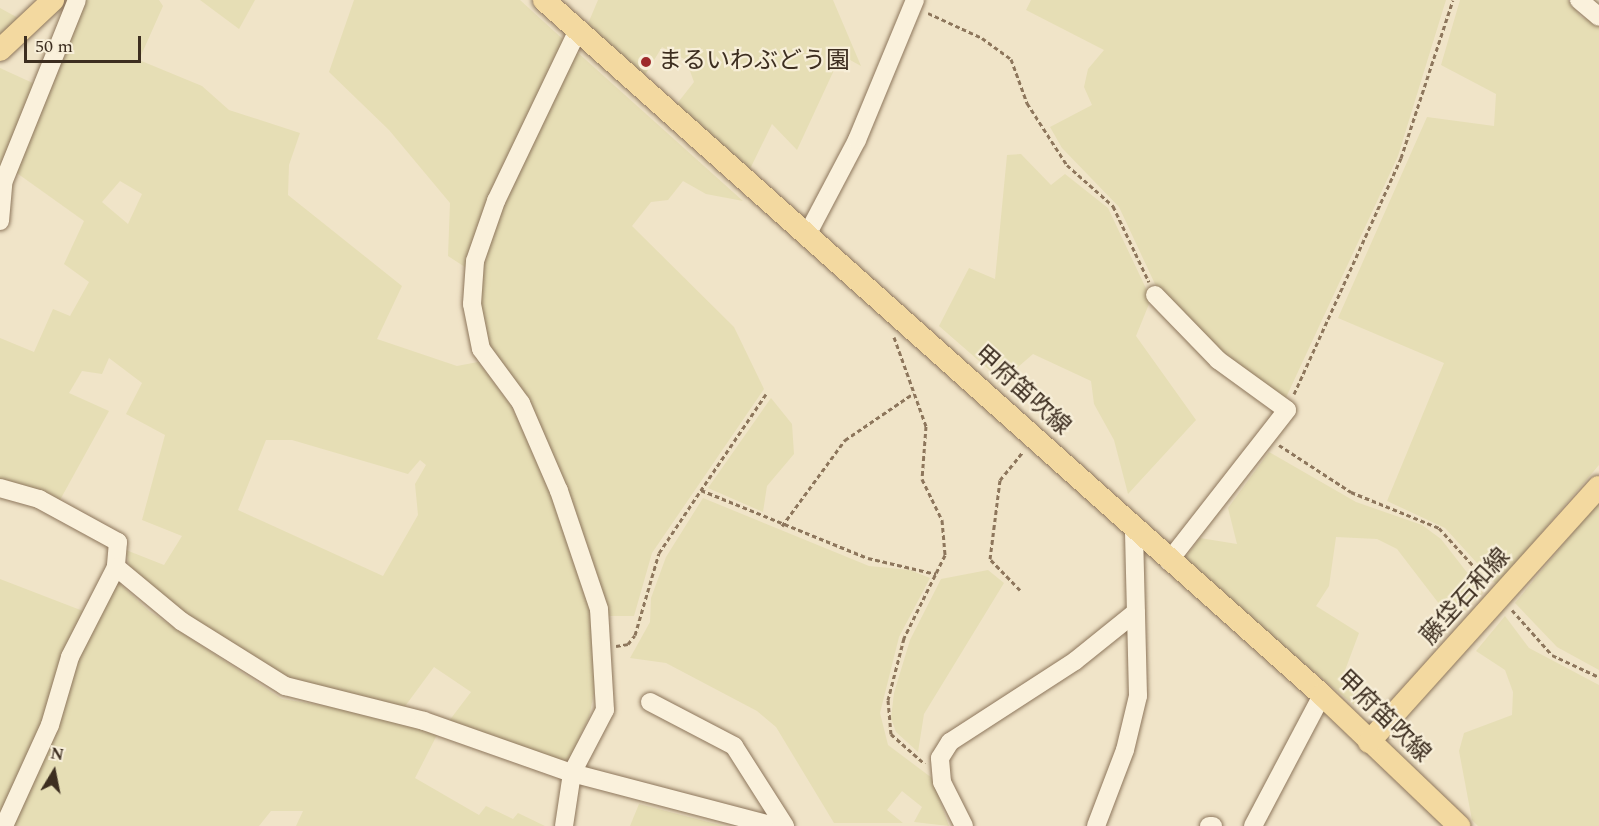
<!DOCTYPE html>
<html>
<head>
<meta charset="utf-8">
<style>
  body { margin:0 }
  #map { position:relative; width:1599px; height:826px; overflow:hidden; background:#f0e4c8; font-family:Spectral,"Noto Sans JP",serif }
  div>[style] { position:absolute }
  .farmland>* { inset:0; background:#e6deb5 }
  .path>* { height:3px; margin-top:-1.5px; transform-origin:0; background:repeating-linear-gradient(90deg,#8d765c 0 4.5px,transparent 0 7.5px) }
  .roads { filter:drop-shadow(0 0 2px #8d765c) drop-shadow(0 0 2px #8d765c) }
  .minor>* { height:18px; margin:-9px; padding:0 9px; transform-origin:9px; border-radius:9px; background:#faf1dc }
  .major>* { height:22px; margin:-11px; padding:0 11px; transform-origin:11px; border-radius:11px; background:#f3d9a0 }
  .dots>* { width:16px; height:16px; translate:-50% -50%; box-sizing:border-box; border:3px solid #f7eed8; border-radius:50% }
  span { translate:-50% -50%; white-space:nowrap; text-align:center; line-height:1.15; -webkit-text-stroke:4.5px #f7eed8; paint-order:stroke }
  .poi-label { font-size:24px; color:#3d2e20 }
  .left { translate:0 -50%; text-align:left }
  .street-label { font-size:24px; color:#3d2e20 }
  .north { position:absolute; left:24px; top:742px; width:60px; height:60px; -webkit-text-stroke:4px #f7eed8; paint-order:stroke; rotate:10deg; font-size:16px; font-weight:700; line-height:24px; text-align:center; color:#3d2e20 }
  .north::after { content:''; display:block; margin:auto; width:21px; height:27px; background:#3d2e20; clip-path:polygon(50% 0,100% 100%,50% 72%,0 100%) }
  .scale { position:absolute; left:24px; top:36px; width:117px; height:27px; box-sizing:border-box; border:3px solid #3d2e20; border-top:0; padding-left:8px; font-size:18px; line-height:21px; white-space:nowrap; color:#3d2e20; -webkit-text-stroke:4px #f7eed8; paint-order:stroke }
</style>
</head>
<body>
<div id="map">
  <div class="farmland">
    <i style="clip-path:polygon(evenodd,84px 0,159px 0,163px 6px,139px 60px,202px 86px,229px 110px,300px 133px,289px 165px,288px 195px,402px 286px,377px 339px,457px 366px,478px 362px,512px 407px,555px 504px,593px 613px,595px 688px,589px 717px,566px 767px,449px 721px,471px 692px,434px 667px,403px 709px,300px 692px,131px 575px,126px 550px,164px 565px,182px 536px,142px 520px,165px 435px,126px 414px,142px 383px,109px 358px,102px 374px,82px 371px,69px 393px,109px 411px,60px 500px,0 482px,0 338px,34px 352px,53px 309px,70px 316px,89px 282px,64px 264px,84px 221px,14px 171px,84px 0,120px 181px,142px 194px,128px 224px,102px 202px,120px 181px,84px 0,266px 440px,292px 440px,408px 474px,420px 460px,426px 465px,415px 484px,418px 515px,383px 576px,238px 510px,266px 440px)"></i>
    <i style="clip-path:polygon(200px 0,255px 0,239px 29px)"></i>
    <i style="clip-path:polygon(354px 0,520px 0,566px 42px,468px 269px,448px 256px,450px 203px,389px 130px,329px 72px)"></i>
    <i style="clip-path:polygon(598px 0,833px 0,861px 66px,841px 55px,797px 150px,772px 124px,750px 169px,676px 105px,694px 82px,686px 60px,662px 47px,645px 75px,587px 26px)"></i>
    <i style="clip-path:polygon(1031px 0,1446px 0,1398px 156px,1284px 402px,1202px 335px,1155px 284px,1119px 207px,1062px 148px,1050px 127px,1092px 105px,1084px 87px,1088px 69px,1104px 50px,1026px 10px)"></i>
    <i style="clip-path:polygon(1460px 0,1568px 0,1581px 17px,1599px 23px,1599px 465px,1497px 585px,1445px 528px,1387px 501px,1444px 363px,1338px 318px,1427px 117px,1494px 126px,1496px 94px,1441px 65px)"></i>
    <i style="clip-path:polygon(0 8px,20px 19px,0 38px)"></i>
    <i style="clip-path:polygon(576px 51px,743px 201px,706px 194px,683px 181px,668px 200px,651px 202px,632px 226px,734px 327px,764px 389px,652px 553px,634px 616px,608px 616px,490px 352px,480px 317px,480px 265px,497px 213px)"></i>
    <i style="clip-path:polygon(0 68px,37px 85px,0 179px)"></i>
    <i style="clip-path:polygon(1021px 154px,1051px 185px,1065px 174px,1108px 208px,1151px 299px,1136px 336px,1196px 420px,1128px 494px,1114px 440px,1094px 404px,1091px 381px,1033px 354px,1002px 381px,939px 326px,969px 268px,995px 279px,1007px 155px)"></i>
    <i style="clip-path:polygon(771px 398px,792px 424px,794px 454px,767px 486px,763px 512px,708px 488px)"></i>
    <i style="clip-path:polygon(1269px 452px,1356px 502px,1422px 525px,1441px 539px,1483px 593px,1453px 622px,1397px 549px,1377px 539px,1336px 537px,1329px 586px,1316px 606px,1359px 633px,1344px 673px,1361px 682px,1354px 705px,1182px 562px,1200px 538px,1237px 544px,1228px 508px)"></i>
    <i style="clip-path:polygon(703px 498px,869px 566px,910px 570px,930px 578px,899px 637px,880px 713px,888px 745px,932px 778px,949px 826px,914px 822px,922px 807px,902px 791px,887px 810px,903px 823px,834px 823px,776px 727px,757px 711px,666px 663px,630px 658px,650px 622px,651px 598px,666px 557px)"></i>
    <i style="clip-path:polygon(1599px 501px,1599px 670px,1557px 647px,1515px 603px)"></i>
    <i style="clip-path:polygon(988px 570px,1004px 583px,924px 714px,918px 752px,896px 732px,891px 718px,894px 693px,910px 640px,941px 579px)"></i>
    <i style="clip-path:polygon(0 579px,83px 611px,61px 661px,43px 725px,0 816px)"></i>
    <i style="clip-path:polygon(115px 579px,149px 611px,282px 699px,373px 713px,437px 735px,415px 778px,479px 815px,486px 806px,513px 819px,518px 813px,545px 826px,296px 826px,303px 811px,271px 811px,259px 826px,13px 826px,73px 664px)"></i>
    <i style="clip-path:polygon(1505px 616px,1529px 648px,1599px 685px,1599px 826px,1478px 826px,1472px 820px,1459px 751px,1464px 733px,1512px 715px,1513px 692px,1505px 670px,1476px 651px)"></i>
    <i style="clip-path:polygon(639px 804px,724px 826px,630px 826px)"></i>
  </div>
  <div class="path">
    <i style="left:928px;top:13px;width:60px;rotate:24.8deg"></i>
    <i style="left:982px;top:38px;width:36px;rotate:36deg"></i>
    <i style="left:1011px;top:59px;width:47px;rotate:70deg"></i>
    <i style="left:1027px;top:103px;width:74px;rotate:57.2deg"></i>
    <i style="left:1067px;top:165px;width:62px;rotate:41.7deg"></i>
    <i style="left:1113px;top:206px;width:84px;rotate:64.7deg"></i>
    <i style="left:894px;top:337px;width:95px;rotate:70.2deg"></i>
    <i style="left:926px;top:426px;width:53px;rotate:94.3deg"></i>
    <i style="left:922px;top:479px;width:46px;rotate:64deg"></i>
    <i style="left:942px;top:520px;width:35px;rotate:85deg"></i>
    <i style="left:945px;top:555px;width:93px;rotate:116.3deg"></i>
    <i style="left:904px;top:638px;width:64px;rotate:104.5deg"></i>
    <i style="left:888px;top:700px;width:34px;rotate:85deg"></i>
    <i style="left:891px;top:734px;width:45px;rotate:41.4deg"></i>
    <i style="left:766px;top:394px;width:116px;rotate:124.1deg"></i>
    <i style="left:701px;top:490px;width:180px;rotate:22.2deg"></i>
    <i style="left:868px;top:558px;width:70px;rotate:13.2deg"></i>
    <i style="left:1294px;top:394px;width:259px;rotate:-65.6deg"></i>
    <i style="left:1401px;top:158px;width:166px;rotate:-71.8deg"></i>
    <i style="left:1279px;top:445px;width:86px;rotate:33.1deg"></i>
    <i style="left:1351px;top:492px;width:95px;rotate:22.2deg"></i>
    <i style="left:1439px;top:528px;width:73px;rotate:47.8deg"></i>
    <i style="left:782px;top:526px;width:107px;rotate:-53.8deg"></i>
    <i style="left:845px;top:440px;width:83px;rotate:-34.3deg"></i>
    <i style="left:1020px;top:590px;width:43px;rotate:-134.1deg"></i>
    <i style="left:990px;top:559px;width:80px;rotate:-82.8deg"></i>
    <i style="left:1000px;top:480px;width:36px;rotate:-51deg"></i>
    <i style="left:1512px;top:610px;width:60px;rotate:48.4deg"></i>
    <i style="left:1552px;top:655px;width:52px;rotate:25.1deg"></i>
    <i style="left:616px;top:646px;width:12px;rotate:-9deg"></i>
    <i style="left:628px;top:644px;width:11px;rotate:-52deg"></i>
    <i style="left:635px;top:635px;width:85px;rotate:-73.7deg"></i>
    <i style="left:659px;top:553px;width:76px;rotate:-56.3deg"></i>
  </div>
  <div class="roads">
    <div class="minor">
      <i style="left:1579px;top:0;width:26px;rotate:40deg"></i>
      <i style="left:0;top:221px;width:38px;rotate:-85deg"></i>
      <i style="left:3px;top:183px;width:197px;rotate:-68deg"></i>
      <i style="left:808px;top:233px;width:105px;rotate:-62.2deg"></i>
      <i style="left:857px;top:140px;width:152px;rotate:-67.5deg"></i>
      <i style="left:1155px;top:295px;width:91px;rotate:45.9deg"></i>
      <i style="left:1218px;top:360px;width:85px;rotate:35.9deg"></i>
      <i style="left:1287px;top:410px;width:192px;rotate:128deg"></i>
      <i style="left:0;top:488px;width:41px;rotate:15.8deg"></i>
      <i style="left:39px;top:499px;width:90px;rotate:28.6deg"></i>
      <i style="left:118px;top:542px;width:25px;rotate:95deg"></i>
      <i style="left:116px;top:567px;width:101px;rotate:117.1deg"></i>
      <i style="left:70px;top:657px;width:71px;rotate:106.4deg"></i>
      <i style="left:50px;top:725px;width:111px;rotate:114.5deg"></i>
      <i style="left:116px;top:567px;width:85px;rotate:39.7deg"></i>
      <i style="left:181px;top:621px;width:123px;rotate:32deg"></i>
      <i style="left:285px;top:686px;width:143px;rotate:14.1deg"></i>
      <i style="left:424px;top:721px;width:157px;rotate:19.4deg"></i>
      <i style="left:572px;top:773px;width:209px;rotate:14.7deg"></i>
      <i style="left:650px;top:702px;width:95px;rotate:27.6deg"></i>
      <i style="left:734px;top:746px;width:95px;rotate:57.5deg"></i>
      <i style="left:564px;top:826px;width:54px;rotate:-81.4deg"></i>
      <i style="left:572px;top:773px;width:71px;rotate:-62.4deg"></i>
      <i style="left:605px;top:710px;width:101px;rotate:-93.4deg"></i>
      <i style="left:599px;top:609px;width:125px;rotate:-108.7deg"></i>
      <i style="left:559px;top:491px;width:96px;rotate:-113.4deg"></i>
      <i style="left:521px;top:403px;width:67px;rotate:-126.5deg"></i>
      <i style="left:481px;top:349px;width:46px;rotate:-101.3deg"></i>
      <i style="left:472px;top:304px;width:43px;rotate:-86deg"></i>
      <i style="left:475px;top:261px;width:64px;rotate:-70.7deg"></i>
      <i style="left:496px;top:201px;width:190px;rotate:-64.4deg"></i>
      <i style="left:964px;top:826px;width:49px;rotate:-116.6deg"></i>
      <i style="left:942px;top:782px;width:24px;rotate:-95deg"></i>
      <i style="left:940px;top:758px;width:19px;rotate:-58deg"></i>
      <i style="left:950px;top:742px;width:149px;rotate:-32.9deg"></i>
      <i style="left:1075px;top:661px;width:78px;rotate:-38.8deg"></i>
      <i style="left:1096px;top:826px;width:81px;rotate:-69.1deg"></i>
      <i style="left:1125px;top:750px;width:56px;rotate:-76.5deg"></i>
      <i style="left:1138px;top:696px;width:167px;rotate:-91.4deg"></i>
      <i style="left:1209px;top:826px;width:4px"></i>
      <i style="left:1253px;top:826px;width:148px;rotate:-62.2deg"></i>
    </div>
    <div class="major">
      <i style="left:544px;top:0;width:1043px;rotate:41.77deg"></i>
      <i style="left:1322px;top:695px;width:190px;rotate:43.7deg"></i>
      <i style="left:0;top:50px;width:73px;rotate:-43.3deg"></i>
      <i style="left:1369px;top:742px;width:343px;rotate:-48deg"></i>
    </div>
  </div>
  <div class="dots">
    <i style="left:646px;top:62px;background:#9e2a2b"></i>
  </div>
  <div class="poi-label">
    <span class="left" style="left:658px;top:62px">まるいわぶどう園</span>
  </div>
  <div class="street-label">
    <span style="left:1022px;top:391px;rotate:42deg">甲府笛吹線</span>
    <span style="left:1466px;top:597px;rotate:-48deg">藤垈石和線</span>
    <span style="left:1383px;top:717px;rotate:44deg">甲府笛吹線</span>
  </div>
  <div class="north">N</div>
  <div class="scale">50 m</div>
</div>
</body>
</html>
